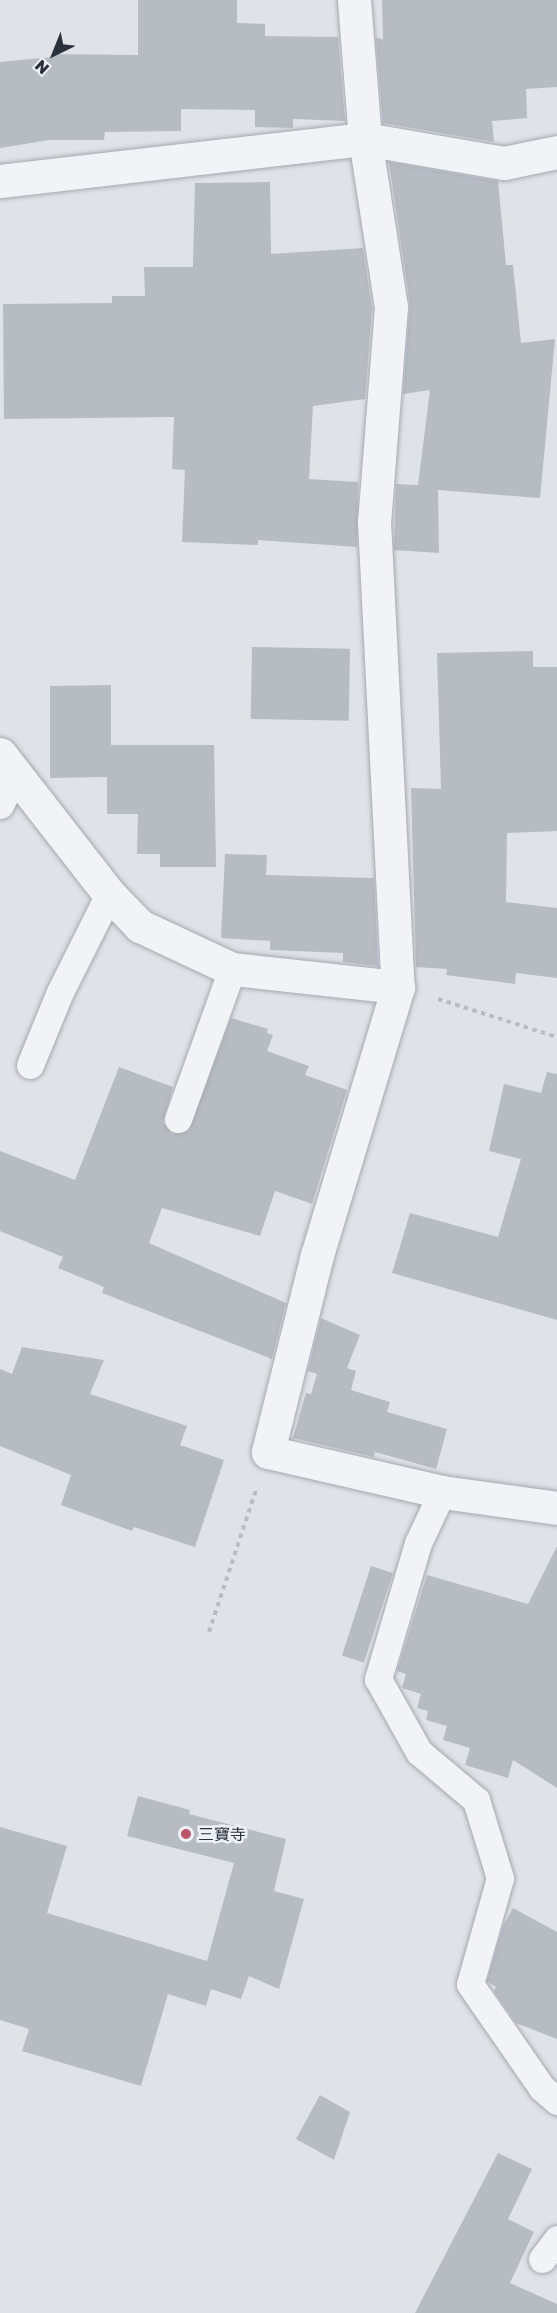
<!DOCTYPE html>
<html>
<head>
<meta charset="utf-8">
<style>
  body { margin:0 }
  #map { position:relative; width:557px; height:2313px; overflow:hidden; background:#dfe2e7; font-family:"Golos Text","Noto Sans JP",sans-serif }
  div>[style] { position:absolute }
  .building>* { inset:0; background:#b7bcc3; transform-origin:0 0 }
  .path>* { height:4px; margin-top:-2px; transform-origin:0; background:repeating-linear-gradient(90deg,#b9bdc2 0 4.5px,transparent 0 9px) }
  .roads { filter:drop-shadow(0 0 2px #a5a9b0) drop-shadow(0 0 2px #a5a9b0) }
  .lane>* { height:27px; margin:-13.5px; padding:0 13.5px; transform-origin:13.5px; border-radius:13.5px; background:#f1f3f6 }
  .street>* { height:33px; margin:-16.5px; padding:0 16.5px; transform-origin:16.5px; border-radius:16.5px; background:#f1f3f6 }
  .dots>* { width:16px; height:16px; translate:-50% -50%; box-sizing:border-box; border:3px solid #eef1f5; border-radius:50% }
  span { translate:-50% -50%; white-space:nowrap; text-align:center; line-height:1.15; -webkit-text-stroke:5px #eef1f5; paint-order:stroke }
  .poi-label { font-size:16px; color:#2a313c }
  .left { translate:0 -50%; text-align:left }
  .north { position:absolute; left:24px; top:24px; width:60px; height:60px; -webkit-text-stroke:4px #eef1f5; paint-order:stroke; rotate:223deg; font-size:16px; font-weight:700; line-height:24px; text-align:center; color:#2a313c }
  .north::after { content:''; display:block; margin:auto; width:21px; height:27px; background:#2a313c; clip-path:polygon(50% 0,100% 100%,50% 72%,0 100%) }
</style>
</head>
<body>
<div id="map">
  <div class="building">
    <i style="clip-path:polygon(138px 0,237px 0,237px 23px,265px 24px,265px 36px,338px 37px,345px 121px,293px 119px,293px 128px,255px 127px,255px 110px,181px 109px,181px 131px,105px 132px,104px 140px,49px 140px,0 148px,0 62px,53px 57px,53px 54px,138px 55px)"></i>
    <i style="clip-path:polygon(382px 0,557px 0,557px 87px,526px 89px,527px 118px,492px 121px,494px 142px,383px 123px,376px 38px,383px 39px)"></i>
    <i style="clip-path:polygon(389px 162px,498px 181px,506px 265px,513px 265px,521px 343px,555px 339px,540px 498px,438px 490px,439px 553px,394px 550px,396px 484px,418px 485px,430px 390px,403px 394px,410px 304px)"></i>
    <i style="clip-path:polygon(270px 182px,271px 254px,363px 248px,372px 308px,365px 399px,313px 406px,309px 479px,358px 482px,357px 547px,258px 540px,258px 545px,182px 542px,185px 470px,172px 469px,174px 417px,4px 419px,3px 304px,112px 303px,112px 296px,145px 296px,144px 267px,193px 267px,195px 183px)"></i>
    <i style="left:252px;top:647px;width:98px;height:72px;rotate:1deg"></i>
    <i style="clip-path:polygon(533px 651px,533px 667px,557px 667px,557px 831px,507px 833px,506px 902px,557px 908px,557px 978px,516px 973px,515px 984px,446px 975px,447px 969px,416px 967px,411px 788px,441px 789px,437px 653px)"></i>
    <i style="clip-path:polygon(111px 685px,111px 745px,214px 745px,216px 867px,160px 867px,160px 854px,137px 854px,138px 814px,107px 814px,107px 777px,50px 778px,50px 686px)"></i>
    <i style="clip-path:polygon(225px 854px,267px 855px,266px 875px,374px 878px,378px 966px,343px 962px,343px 953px,270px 950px,270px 941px,221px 938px)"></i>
    <i style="clip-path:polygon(231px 1018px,268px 1029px,267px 1033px,273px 1035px,267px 1051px,309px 1066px,305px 1075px,347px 1090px,312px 1204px,275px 1191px,260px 1236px,162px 1208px,149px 1243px,286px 1303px,272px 1359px,102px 1293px,104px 1287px,58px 1268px,63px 1257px,0 1231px,0 1151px,75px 1180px,119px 1067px,173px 1087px,163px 1122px,172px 1134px,188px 1131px)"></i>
    <i style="clip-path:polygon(547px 1072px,557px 1074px,557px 1320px,392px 1273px,410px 1213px,498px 1237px,521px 1159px,489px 1151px,504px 1084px,541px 1093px)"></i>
    <i style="clip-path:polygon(321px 1318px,360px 1335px,347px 1368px,356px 1371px,351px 1390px,390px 1402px,387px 1412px,447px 1429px,436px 1469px,375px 1452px,374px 1457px,293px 1438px,306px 1393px,311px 1394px,317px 1374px,308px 1371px)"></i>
    <i style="clip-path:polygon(22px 1347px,104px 1360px,90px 1394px,187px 1426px,180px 1445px,224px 1460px,195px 1547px,134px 1527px,132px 1531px,61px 1505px,71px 1475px,0 1446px,0 1369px,12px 1374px)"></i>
    <i style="clip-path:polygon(557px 1546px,557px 1788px,513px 1760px,508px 1778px,465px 1765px,470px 1748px,443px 1740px,447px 1726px,426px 1720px,428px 1711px,417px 1708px,421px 1694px,402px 1688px,406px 1674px,397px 1671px,427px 1575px,528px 1604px)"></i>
    <i style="left:371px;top:1566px;width:23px;height:94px;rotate:18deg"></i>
    <i style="clip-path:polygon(138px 1796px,190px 1810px,189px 1814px,286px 1839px,274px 1891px,304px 1899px,279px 1989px,249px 1976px,241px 1999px,211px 1989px,206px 2006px,168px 1994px,141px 2086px,22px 2051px,29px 2029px,0 2020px,0 1827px,67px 1846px,47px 1913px,207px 1961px,234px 1863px,127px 1836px)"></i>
    <i style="clip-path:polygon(513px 1908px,557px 1932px,557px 2039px,516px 2023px,494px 1991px,496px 1987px,487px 1981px,503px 1926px)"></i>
    <i style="clip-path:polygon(320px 2095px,350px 2112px,334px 2160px,296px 2139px)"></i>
    <i style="clip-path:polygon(498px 2153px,532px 2169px,508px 2219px,534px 2232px,510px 2283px,557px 2304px,557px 2313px,415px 2313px)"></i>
  </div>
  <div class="path">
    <i style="left:438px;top:999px;width:125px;rotate:17.7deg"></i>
    <i style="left:209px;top:1632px;width:150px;rotate:-71.7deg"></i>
  </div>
  <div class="roads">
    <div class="lane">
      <i style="left:0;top:805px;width:33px;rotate:-63deg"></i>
      <i style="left:30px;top:1065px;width:79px;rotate:-67.7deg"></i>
      <i style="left:60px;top:992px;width:110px;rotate:-63.4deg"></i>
      <i style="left:178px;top:1119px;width:159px;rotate:-70.2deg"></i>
      <i style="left:442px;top:1492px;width:56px;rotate:115.2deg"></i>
      <i style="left:418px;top:1543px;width:142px;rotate:106.4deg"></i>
      <i style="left:378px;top:1679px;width:84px;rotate:60.7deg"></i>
      <i style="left:419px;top:1752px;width:75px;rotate:40.1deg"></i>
      <i style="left:476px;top:1800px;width:82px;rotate:72.9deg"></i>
      <i style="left:500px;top:1878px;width:110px;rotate:105.8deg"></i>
      <i style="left:470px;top:1984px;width:126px;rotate:55.3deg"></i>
      <i style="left:542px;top:2088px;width:20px;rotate:41deg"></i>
      <i style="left:542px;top:2259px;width:25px;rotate:-53deg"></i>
    </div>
    <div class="street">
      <i style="left:354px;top:0;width:139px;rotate:85.5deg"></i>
      <i style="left:365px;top:139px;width:170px;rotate:81.2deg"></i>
      <i style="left:391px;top:307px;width:215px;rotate:94.5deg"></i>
      <i style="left:374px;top:521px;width:467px;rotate:87.1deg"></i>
      <i style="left:398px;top:987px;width:280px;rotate:106.8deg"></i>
      <i style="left:317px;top:1255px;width:203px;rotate:104deg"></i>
      <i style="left:268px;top:1452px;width:179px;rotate:12.9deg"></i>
      <i style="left:442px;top:1492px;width:116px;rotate:7.9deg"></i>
      <i style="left:0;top:181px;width:367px;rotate:-6.6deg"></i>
      <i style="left:365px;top:139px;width:141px;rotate:9.8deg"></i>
      <i style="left:504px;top:163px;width:54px;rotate:-11.7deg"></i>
      <i style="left:0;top:754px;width:177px;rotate:52.1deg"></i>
      <i style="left:109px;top:894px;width:45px;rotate:45.9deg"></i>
      <i style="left:140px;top:926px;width:102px;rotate:25.1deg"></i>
      <i style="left:232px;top:969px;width:167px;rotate:6.2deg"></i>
    </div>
  </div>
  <div class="dots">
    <i style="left:186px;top:1834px;background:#be5266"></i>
  </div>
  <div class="poi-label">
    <span class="left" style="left:198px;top:1834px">三寶寺</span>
  </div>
  <div class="north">N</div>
</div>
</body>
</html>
